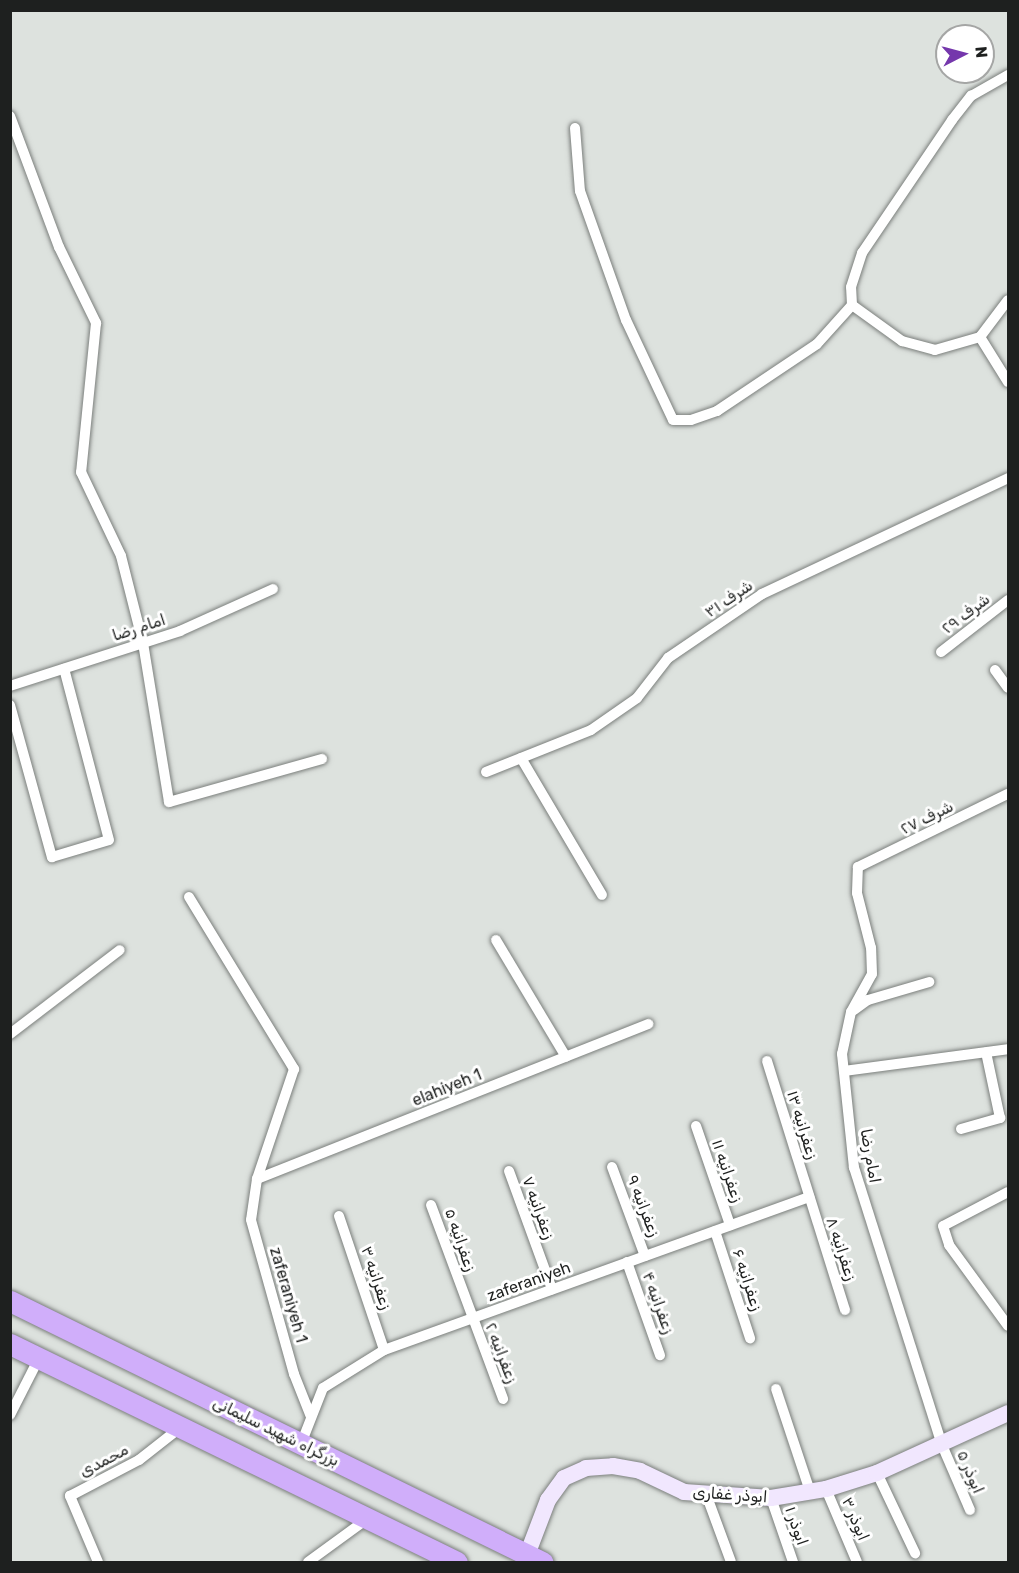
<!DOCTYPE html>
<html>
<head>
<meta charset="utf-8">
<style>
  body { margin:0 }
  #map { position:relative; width:1019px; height:1573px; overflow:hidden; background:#dde2de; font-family:Rubik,"Noto Naskh Arabic",sans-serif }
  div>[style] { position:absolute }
  .roads { filter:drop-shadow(0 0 2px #7b7f7c) drop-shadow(0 0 2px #7b7f7c) }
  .street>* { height:10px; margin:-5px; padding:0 5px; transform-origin:5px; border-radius:5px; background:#fff }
  .secondary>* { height:16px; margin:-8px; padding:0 8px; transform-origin:8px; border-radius:8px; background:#f1e7fe }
  .highway>* { height:21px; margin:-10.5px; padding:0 10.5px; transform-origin:10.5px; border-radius:10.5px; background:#d0aefa }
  span { translate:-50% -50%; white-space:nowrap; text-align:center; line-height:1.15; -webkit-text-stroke:6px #fff; paint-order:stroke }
  .street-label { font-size:16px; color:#1e201f }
  .frame { position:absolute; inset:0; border:12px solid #1e201f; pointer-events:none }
  .north { position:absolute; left:935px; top:24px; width:60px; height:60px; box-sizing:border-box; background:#fff; border:2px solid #a5a6a5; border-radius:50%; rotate:84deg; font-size:16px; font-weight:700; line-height:24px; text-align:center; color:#1e201f }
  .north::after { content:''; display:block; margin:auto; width:21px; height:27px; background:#7537ac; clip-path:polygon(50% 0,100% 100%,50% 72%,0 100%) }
</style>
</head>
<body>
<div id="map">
  <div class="roads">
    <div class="street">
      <i style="left:10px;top:116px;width:140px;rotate:69.5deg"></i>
      <i style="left:59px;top:247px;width:85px;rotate:64deg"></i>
      <i style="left:96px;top:323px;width:150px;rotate:95.7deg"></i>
      <i style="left:81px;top:472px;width:93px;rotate:64.5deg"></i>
      <i style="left:121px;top:556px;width:90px;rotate:75.8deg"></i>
      <i style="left:143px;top:643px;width:161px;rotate:80.7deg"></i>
      <i style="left:169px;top:802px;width:159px;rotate:-15.7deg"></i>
      <i style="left:575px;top:128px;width:63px;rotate:85.5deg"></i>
      <i style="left:580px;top:191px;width:137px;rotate:70.4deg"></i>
      <i style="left:626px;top:320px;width:110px;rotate:64.8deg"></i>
      <i style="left:673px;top:420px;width:18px"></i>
      <i style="left:691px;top:420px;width:28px;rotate:-19deg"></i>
      <i style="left:717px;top:411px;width:120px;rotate:-33.8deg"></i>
      <i style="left:817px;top:344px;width:52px;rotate:-48.1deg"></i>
      <i style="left:852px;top:305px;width:18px;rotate:-93deg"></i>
      <i style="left:851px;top:287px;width:36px;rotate:-72deg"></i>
      <i style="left:862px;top:253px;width:161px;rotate:-55.9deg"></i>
      <i style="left:952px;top:120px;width:31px;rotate:-52deg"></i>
      <i style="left:971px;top:96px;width:43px;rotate:-29.6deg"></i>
      <i style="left:852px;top:305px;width:62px;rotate:35.8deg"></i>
      <i style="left:902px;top:341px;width:34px;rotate:15deg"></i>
      <i style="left:935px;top:350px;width:47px;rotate:-16.1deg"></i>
      <i style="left:980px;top:337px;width:46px;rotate:-52.9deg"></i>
      <i style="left:980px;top:337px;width:53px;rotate:58.1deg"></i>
      <i style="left:941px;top:652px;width:85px;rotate:-37.8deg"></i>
      <i style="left:995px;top:670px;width:22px;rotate:54deg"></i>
      <i style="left:10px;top:686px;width:179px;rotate:-17.9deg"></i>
      <i style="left:180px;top:631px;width:102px;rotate:-24.3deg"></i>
      <i style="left:10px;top:705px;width:158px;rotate:74.6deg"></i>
      <i style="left:52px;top:857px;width:59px;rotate:-16.6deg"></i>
      <i style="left:109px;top:840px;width:177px;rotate:-104.7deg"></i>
      <i style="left:521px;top:758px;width:159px;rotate:59.4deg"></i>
      <i style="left:486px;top:772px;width:113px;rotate:-21.8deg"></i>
      <i style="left:591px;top:730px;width:56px;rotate:-34.8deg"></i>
      <i style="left:637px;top:698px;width:51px;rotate:-52.2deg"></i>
      <i style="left:668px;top:658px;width:114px;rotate:-34.2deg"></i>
      <i style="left:762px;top:594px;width:272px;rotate:-25.2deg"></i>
      <i style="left:189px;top:897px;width:202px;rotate:58.6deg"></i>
      <i style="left:294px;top:1069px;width:116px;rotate:108.6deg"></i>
      <i style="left:257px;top:1179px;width:41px;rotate:98.3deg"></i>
      <i style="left:251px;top:1220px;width:160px;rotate:74.4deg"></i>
      <i style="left:294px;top:1374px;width:46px;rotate:68.4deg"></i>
      <i style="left:496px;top:940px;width:136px;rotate:59.1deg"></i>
      <i style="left:854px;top:1010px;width:17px;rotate:-36deg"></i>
      <i style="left:868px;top:1000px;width:64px;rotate:-16.4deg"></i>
      <i style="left:10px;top:1034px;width:138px;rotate:-37.4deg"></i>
      <i style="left:767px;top:1061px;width:261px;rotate:72.6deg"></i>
      <i style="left:844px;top:1071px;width:165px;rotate:-7.6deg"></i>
      <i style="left:696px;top:1126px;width:105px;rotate:71deg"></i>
      <i style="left:961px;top:1129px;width:41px;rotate:-15.8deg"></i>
      <i style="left:1000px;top:1118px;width:67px;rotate:-102deg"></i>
      <i style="left:612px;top:1167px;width:95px;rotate:69.7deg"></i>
      <i style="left:509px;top:1171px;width:126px;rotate:70deg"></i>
      <i style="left:257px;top:1179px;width:421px;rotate:-21.6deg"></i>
      <i style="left:1008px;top:1192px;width:73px;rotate:152.4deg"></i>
      <i style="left:943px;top:1226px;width:20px;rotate:72deg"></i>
      <i style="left:949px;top:1245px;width:100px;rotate:53.9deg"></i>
      <i style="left:431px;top:1205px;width:207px;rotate:69.6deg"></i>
      <i style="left:339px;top:1216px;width:141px;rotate:71.4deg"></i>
      <i style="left:715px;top:1231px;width:113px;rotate:71.9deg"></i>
      <i style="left:627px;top:1262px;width:99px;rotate:70.5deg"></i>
      <i style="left:776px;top:1389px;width:108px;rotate:71.6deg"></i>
      <i style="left:10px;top:1415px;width:64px;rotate:-63deg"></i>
      <i style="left:301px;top:1444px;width:60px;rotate:-68.6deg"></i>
      <i style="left:323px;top:1388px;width:72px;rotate:-31.9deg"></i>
      <i style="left:384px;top:1350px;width:452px;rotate:-19.8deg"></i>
      <i style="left:877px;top:1473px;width:89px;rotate:64.6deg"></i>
      <i style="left:826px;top:1489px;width:79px;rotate:67deg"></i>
      <i style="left:706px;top:1494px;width:72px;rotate:69.8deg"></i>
      <i style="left:771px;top:1498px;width:68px;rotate:71deg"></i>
      <i style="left:970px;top:1510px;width:71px;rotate:-113.3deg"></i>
      <i style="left:942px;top:1445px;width:291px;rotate:-107.6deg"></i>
      <i style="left:854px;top:1168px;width:115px;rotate:-96deg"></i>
      <i style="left:842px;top:1054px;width:43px;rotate:-77.9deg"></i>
      <i style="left:851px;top:1012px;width:43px;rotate:-61.1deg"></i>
      <i style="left:872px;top:974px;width:26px;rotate:-92deg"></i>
      <i style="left:871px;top:948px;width:57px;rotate:-104.3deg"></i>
      <i style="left:857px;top:893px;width:26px;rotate:-88deg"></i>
      <i style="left:858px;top:867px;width:167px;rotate:-26deg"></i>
      <i style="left:98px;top:1562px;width:72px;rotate:-113deg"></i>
      <i style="left:70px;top:1496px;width:78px;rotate:-27.6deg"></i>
      <i style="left:139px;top:1460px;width:53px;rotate:-38.2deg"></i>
      <i style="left:308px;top:1562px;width:73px;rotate:-36.1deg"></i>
    </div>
    <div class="secondary">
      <i style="left:527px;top:1555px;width:59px;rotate:-69.1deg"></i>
      <i style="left:548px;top:1500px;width:27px;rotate:-54deg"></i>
      <i style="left:564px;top:1478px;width:24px;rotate:-24deg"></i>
      <i style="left:586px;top:1468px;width:27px;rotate:-4deg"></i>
      <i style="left:613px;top:1466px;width:27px;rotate:10deg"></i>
      <i style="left:640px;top:1471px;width:49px;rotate:25.5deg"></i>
      <i style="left:684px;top:1492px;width:87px;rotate:3.9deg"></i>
      <i style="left:771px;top:1498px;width:56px;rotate:-9.3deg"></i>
      <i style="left:826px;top:1489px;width:53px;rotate:-17.4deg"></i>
      <i style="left:877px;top:1473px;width:144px;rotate:-24.6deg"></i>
    </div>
    <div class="highway">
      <i style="left:10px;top:1301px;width:593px;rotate:26.13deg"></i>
      <i style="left:10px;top:1344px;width:497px;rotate:26deg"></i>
    </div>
  </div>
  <div class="street-label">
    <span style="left:729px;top:599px;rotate:-34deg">شرف ۳۱</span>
    <span style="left:966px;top:614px;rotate:-37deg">شرف ۲۹</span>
    <span style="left:139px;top:628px;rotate:-18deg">امام رضا</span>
    <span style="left:927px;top:818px;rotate:-26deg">شرف ۲۷</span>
    <span style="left:447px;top:1088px;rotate:-22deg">elahiyeh 1</span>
    <span style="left:802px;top:1125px;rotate:73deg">زعفرانیه ۱۳</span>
    <span style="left:870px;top:1156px;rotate:80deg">امام رضا</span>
    <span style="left:727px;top:1171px;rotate:71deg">زعفرانیه ۱۱</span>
    <span style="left:643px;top:1206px;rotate:69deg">زعفرانیه ۹</span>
    <span style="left:538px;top:1208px;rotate:70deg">زعفرانیه ۷</span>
    <span style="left:460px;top:1240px;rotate:71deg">زعفرانیه ۵</span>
    <span style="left:841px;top:1249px;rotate:72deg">زعفرانیه ۸</span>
    <span style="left:376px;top:1278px;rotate:72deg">زعفرانیه ۳</span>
    <span style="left:747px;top:1280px;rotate:72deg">زعفرانیه ۶</span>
    <span style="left:529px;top:1282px;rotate:-20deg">zaferaniyeh</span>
    <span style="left:288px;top:1295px;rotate:74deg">zaferaniyeh 1</span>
    <span style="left:658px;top:1303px;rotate:70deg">زعفرانیه ۴</span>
    <span style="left:501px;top:1353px;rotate:69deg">زعفرانیه ۲</span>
    <span style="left:276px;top:1432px;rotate:26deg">بزرگراه شهید سلیمانی</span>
    <span style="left:104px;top:1461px;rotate:-28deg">محمدی</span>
    <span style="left:970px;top:1472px;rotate:67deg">ابوذر ۵</span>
    <span style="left:730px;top:1495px;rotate:4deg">ابوذر غفاری</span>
    <span style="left:855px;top:1519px;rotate:67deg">ابوذر ۳</span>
    <span style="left:796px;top:1526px;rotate:71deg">ابوذر ۱</span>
  </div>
  <div class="frame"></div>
  <div class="north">N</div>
</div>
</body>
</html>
